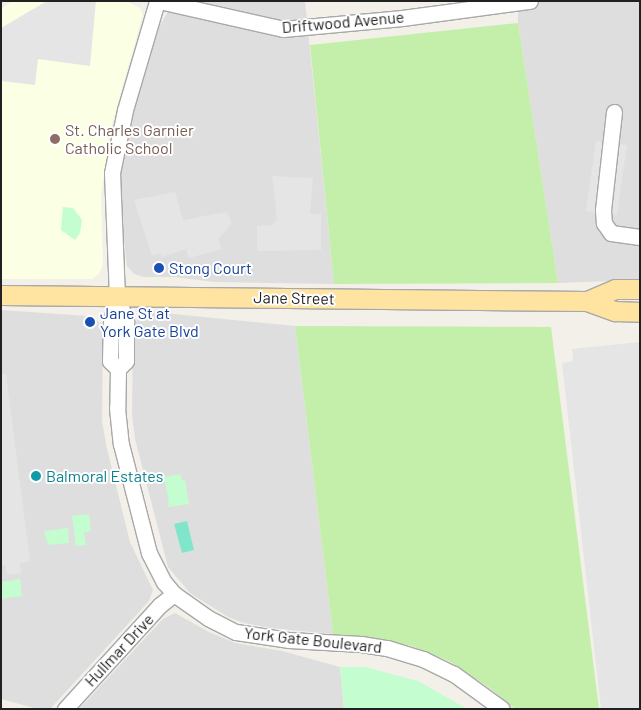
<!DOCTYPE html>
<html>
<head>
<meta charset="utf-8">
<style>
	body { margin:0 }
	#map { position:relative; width:641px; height:710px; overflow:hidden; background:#f2f0e8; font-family:Barlow,sans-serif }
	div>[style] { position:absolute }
	.residential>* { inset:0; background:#dfdede }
	.education>* { inset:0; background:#fbffe4 }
	.grass>* { inset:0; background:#c3efab }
	.park>* { inset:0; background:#c4fdd0 }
	.pitch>* { inset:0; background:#81e5cc }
	.parking>* { inset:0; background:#e5e5e5 }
	.roads { filter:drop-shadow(1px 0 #a8a8a8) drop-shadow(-1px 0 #a8a8a8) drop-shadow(0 1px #a8a8a8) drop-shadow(0 -1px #a8a8a8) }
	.minor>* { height:15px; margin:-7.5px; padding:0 7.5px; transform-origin:7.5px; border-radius:7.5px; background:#fff }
	.major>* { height:19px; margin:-9.5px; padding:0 9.5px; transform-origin:9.5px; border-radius:9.5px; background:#ffe3a0 }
	.dots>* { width:14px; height:14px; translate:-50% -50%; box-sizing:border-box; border:2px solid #fff; border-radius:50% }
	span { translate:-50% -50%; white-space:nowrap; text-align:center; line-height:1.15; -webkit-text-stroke:4px #fff; paint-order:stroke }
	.street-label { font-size:16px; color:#212121 }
	.education-label { font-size:16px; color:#785e54 }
	.left { translate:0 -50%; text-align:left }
	.transit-label { font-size:16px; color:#164399 }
	.culture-label { font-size:16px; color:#0d838f }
	.frame { position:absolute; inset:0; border:2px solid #212121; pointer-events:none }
</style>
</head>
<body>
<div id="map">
	<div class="residential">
		<i style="clip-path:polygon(174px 1px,305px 1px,334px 284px,214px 282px,174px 277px,144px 277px,134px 274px,127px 266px,119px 195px,121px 164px,128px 127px,159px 27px)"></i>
		<i style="clip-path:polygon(518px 1px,640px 1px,640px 280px,558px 283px,518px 23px)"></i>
		<i style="clip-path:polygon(1px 310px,88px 316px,97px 320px,101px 325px,103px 335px,102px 421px,107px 449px,130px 542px,153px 590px,149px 601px,50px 709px,38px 709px,1px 699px)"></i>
		<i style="clip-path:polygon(154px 312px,295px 326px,333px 634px,270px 628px,244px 623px,228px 617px,190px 593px,168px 567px,135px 439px,132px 415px,133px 327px,140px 315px)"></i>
		<i style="clip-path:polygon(175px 613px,209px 632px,235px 643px,282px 651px,340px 667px,344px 709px,79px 709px,163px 619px)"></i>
	</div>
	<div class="education">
		<i style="clip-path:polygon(12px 1px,126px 1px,140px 8px,143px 14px,110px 131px,101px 197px,103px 265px,99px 274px,92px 279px,1px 279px,1px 9px)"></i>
	</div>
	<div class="grass">
		<i style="clip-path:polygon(518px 23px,558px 283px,334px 284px,310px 45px)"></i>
		<i style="clip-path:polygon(295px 326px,551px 327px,599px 709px,515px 709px,491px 689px,449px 661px,412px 646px,369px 637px,333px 634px)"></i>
	</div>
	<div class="park">
		<i style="clip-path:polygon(63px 207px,73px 208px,82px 220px,80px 233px,75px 240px,61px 230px)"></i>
		<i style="clip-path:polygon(181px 474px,182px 480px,185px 480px,189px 504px,168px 507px,169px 501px,164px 477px)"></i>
		<i style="clip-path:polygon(89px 514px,91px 531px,84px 532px,86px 545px,76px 546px,72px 516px)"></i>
		<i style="clip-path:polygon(68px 528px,69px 543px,48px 545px,44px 531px)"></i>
		<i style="clip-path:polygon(20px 579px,22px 596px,1px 599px,1px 582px)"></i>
		<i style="clip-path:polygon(340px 667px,365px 667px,418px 681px,467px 709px,344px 709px)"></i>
	</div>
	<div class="pitch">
		<i style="clip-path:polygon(187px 521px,194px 550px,182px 553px,174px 524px)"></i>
	</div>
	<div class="parking">
		<i style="clip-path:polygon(47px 1px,96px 1px,90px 66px,38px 59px,35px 85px,1px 81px,1px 28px)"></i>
		<i style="clip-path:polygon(596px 141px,627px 145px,617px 215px,586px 211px)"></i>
		<i style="clip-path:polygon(272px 176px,313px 178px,310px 214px,321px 214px,321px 250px,257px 251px,257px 226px,272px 225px,277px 219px)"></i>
		<i style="clip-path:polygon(175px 192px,183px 220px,227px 212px,232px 223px,218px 239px,222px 249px,189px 258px,186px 249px,162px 257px,160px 253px,152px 256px,134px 200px)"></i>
		<i style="clip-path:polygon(640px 342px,640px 709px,601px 709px,562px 363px,573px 361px,572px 349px)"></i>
		<i style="clip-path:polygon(1px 374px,6px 374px,30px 561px,20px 563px,21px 573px,7px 575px,5px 565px,1px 565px)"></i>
	</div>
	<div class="roads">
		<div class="minor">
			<i style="left:159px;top:1px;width:127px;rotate:12.7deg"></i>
			<i style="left:283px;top:29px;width:120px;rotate:-5.3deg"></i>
			<i style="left:402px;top:18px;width:129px;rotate:-7.6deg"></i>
			<i style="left:614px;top:112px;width:99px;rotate:96.4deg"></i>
			<i style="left:603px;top:210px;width:13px;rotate:86deg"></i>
			<i style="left:604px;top:223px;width:12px;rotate:55deg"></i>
			<i style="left:611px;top:233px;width:29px;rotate:8deg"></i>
			<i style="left:117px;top:297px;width:26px;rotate:69deg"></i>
			<i style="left:126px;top:321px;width:40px;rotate:90deg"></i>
			<i style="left:126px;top:361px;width:11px;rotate:135deg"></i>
			<i style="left:118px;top:369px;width:39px;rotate:91deg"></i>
			<i style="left:117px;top:408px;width:36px;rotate:84deg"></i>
			<i style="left:121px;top:444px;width:113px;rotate:75.6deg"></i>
			<i style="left:149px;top:553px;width:33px;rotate:63deg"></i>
			<i style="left:164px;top:582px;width:16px;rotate:50deg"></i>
			<i style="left:174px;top:594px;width:42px;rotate:35.2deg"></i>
			<i style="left:208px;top:618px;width:31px;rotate:27deg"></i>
			<i style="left:236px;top:632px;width:54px;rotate:8.6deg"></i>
			<i style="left:289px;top:640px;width:72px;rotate:3.2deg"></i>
			<i style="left:361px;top:644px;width:26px;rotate:9deg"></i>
			<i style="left:387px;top:648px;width:38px;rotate:17deg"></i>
			<i style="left:423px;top:659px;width:34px;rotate:26deg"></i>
			<i style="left:454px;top:674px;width:59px;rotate:36.1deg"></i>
			<i style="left:118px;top:369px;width:11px;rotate:-135deg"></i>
			<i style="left:110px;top:361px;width:41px;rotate:-88.6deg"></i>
			<i style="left:111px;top:320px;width:24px;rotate:-75deg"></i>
			<i style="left:117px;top:297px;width:124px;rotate:-92.3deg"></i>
			<i style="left:112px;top:173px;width:64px;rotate:-78.3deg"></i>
			<i style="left:125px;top:110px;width:114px;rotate:-73.6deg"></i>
			<i style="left:65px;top:709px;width:141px;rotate:-47.6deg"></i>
			<i style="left:160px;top:605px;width:18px;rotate:-38deg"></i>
		</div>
		<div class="major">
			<i style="left:1px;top:295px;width:586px;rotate:0.59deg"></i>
			<i style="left:587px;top:301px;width:30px;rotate:20deg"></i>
			<i style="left:615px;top:311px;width:25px;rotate:2deg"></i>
			<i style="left:587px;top:301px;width:30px;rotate:-23deg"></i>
			<i style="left:615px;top:289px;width:25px"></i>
		</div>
	</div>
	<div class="dots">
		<i style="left:55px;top:139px;background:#8d6e63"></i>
		<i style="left:159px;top:268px;background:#1a4fb4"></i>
		<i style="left:90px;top:322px;background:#1a4fb4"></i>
		<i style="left:36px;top:476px;background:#0f9aa8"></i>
	</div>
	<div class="street-label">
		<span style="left:343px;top:22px;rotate:-5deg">Driftwood Avenue</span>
		<span style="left:294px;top:298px;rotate:1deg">Jane Street</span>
		<span style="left:313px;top:640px;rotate:6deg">York Gate Boulevard</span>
		<span style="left:119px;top:650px;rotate:-47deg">Hullmar Drive</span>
	</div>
	<div class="education-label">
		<span class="left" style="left:65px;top:139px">St. Charles Garnier<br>Catholic School</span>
	</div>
	<div class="transit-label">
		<span class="left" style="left:169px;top:268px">Stong Court</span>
		<span class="left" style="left:100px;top:322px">Jane St at<br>York Gate Blvd</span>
	</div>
	<div class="culture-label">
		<span class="left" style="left:46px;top:476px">Balmoral Estates</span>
	</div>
	<div class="frame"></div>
</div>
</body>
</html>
